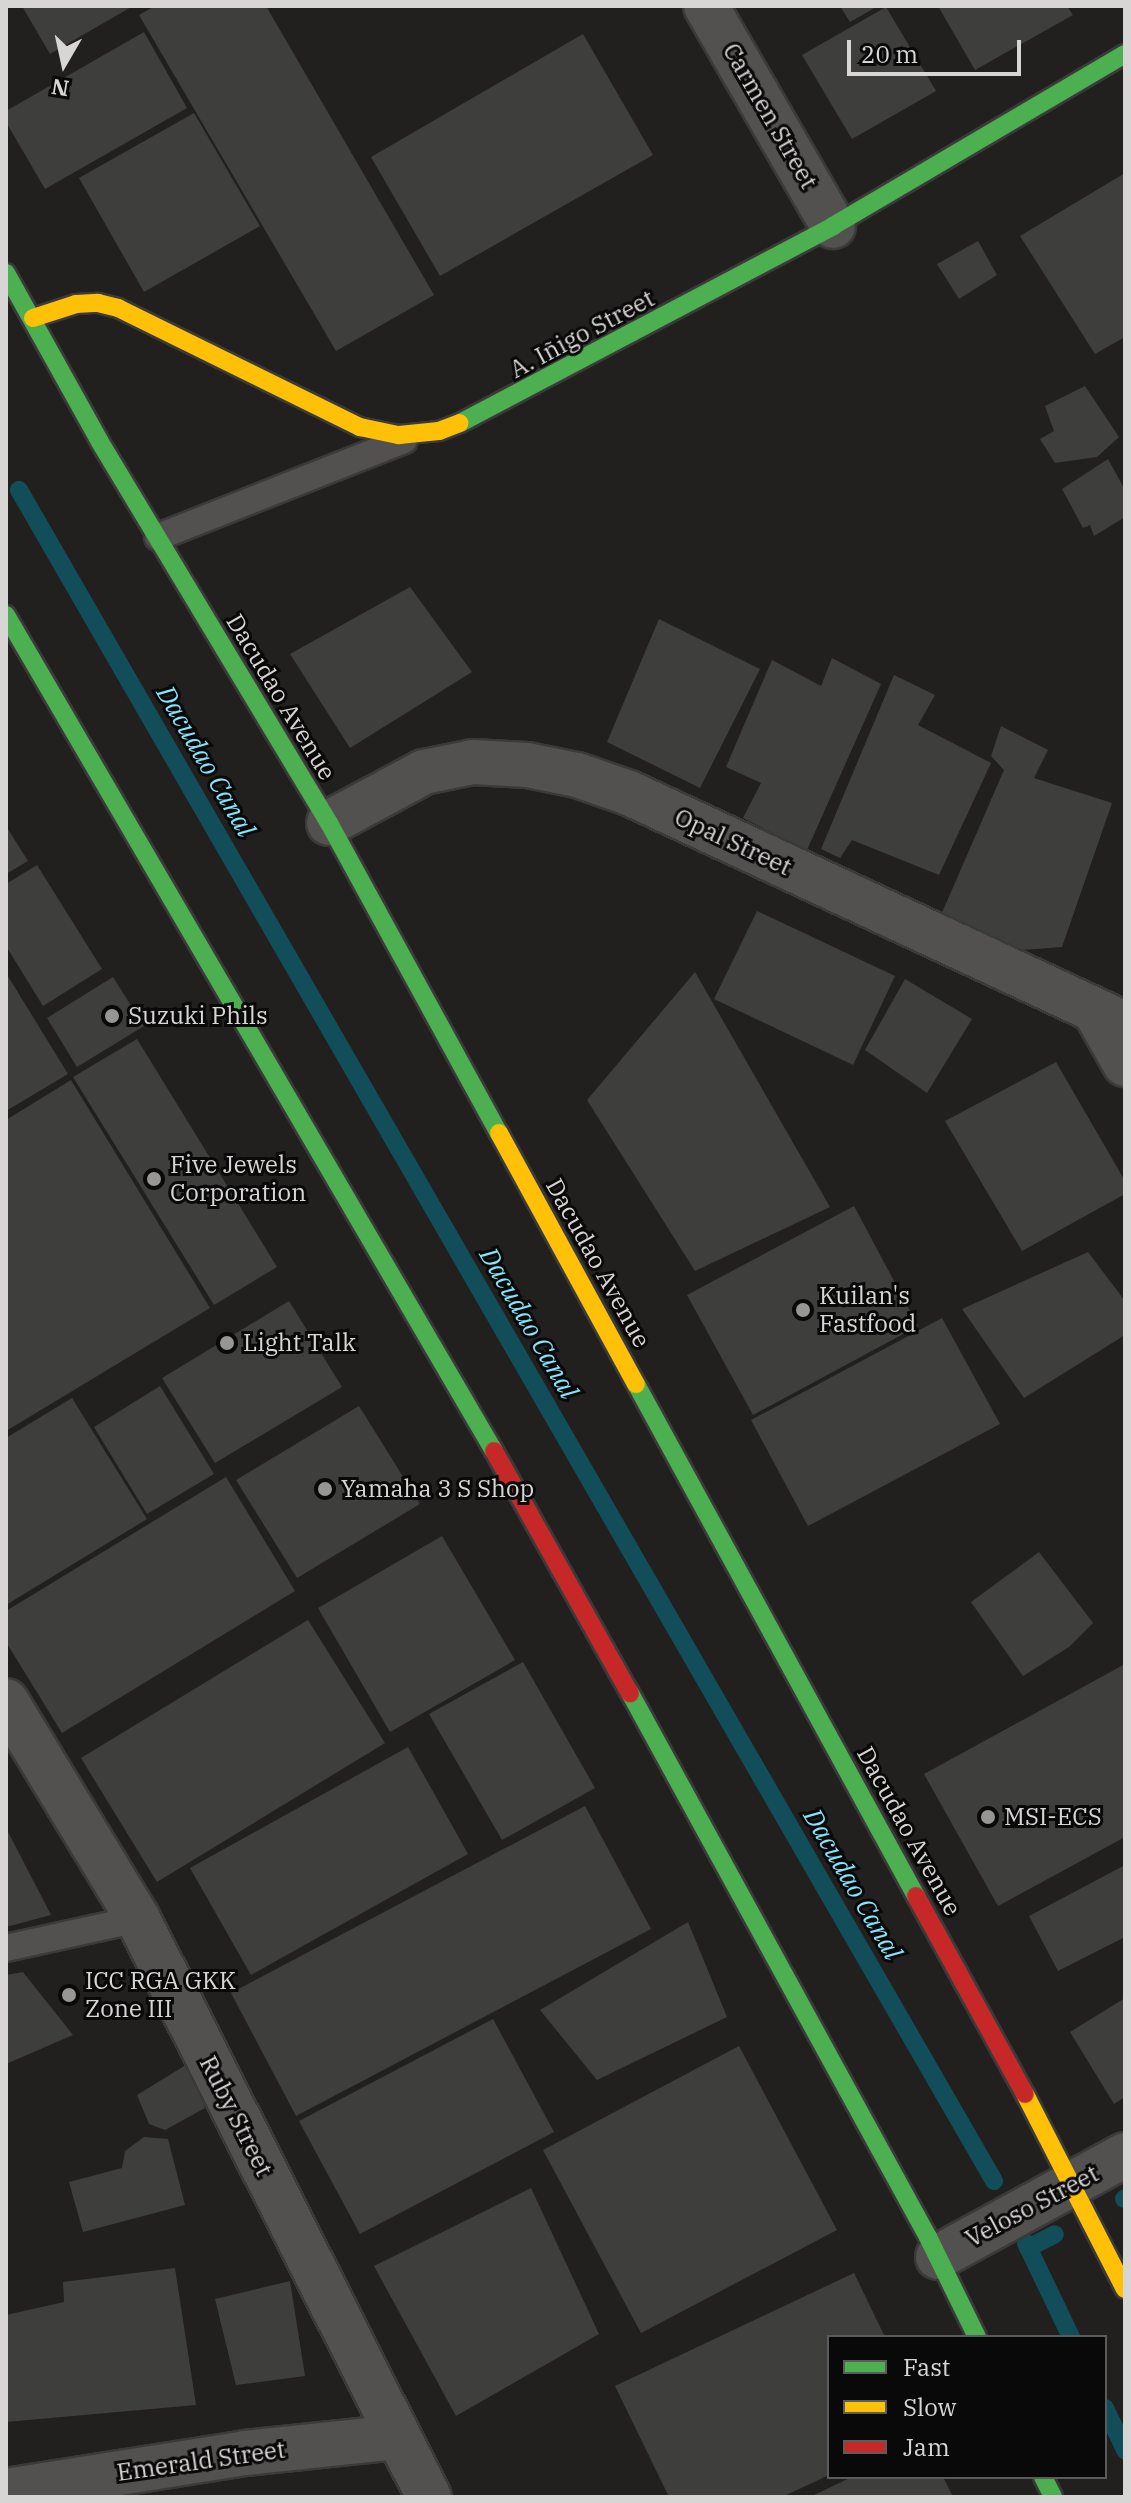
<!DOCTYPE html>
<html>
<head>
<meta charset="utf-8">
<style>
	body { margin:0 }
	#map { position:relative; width:1131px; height:2503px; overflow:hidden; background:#21201f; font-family:"IBM Plex Serif",serif }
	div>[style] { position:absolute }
	.stream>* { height:18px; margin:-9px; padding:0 9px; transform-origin:9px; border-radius:9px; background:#124e59 }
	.building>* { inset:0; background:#3e3e3d }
	.roads { filter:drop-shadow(2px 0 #3b3a3a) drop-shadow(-2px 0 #3b3a3a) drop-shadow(0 2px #3b3a3a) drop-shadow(0 -2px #3b3a3a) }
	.lane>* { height:26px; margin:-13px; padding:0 13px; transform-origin:13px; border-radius:13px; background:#525150 }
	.street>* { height:44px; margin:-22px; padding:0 22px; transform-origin:22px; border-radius:22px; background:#525150 }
	.fast>* { height:18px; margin:-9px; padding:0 9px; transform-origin:9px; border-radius:9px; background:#4caf50 }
	.slow>* { height:18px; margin:-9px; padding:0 9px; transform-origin:9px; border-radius:9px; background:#ffc107 }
	.jam>* { height:18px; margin:-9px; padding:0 9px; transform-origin:9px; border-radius:9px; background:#c62828 }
	.dots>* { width:22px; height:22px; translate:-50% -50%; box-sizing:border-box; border:4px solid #0a0909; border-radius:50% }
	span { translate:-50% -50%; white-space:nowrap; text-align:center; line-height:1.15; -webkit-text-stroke:6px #0a0909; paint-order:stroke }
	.street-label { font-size:24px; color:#d8d6d5 }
	.poi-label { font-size:24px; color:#d8d6d5 }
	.left { translate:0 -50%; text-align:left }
	.water-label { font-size:26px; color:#84e5fb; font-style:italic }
	.frame { position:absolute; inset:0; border:8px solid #d8d6d5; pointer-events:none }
	.legend { position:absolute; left:827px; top:2335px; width:280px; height:144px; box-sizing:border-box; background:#0a0909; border:2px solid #5c5b5b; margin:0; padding:10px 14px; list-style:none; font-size:24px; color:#d8d6d5 }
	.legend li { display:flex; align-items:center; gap:16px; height:40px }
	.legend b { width:40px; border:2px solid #5c5b5b }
	.north { position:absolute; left:24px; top:24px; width:80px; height:80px; -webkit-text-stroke:6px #0a0909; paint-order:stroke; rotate:189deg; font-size:22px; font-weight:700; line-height:32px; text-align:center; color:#d8d6d5 }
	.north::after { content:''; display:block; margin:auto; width:28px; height:36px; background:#d8d6d5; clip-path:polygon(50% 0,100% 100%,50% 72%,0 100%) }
	.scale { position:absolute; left:847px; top:40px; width:174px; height:36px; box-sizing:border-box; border:4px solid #d8d6d5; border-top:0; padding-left:10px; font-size:24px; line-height:28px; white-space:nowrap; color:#d8d6d5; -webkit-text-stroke:6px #0a0909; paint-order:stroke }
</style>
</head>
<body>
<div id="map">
	<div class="stream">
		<i style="left:19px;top:490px;width:1952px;rotate:60.03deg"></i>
		<i style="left:1124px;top:2199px;width:1px;rotate:-45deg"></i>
		<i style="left:1026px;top:2243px;width:104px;rotate:64.4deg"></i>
		<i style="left:1028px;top:2248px;width:30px;rotate:-27deg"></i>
		<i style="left:1105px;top:2408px;width:47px;rotate:64.5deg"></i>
	</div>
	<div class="building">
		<i style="clip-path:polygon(22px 6px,133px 6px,50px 54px)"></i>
		<i style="clip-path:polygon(155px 6px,266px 6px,434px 295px,336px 351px,139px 15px)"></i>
		<i style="clip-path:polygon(840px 6px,878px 6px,850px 22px)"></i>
		<i style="clip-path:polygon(938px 6px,1067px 6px,1073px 15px,975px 70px)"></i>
		<i style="clip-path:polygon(886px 7px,936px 91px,852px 139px,802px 55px)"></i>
		<i style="clip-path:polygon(144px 32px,187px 108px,45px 189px,6px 122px,6px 111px)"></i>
		<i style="clip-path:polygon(583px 34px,653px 155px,440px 276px,371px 157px)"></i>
		<i style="clip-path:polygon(194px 113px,260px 226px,144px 292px,79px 178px)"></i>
		<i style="clip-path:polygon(1125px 173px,1125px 337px,1095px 354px,1020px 236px)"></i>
		<i style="clip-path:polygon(978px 241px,997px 275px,959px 299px,937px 264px)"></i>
		<i style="clip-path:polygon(1085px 386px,1119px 437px,1097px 457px,1055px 463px,1040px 439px,1054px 431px,1045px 406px)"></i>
		<i style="clip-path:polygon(1108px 459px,1125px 490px,1125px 517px,1094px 536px,1090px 525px,1083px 528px,1062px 489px)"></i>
		<i style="clip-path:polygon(410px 587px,472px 672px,350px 748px,290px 654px)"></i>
		<i style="clip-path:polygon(659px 619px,760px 669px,700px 788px,607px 742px)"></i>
		<i style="clip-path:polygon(832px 658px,881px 684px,807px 850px,743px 818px,761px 783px,726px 767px,772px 660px,821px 686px)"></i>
		<i style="clip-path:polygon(894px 675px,935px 695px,918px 725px,991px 763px,939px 875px,852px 840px,840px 858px,821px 849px)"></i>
		<i style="clip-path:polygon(1001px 726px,1048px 750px,1034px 778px,1112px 803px,1062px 947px,1022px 950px,941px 915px,1004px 770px,991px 756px)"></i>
		<i style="clip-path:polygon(6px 826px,28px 861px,6px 874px)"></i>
		<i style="clip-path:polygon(37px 865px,102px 969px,43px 1006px,6px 946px,6px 884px)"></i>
		<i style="clip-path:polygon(757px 911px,895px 976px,853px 1065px,714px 999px)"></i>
		<i style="clip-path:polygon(695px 972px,830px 1207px,695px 1271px,587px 1100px)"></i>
		<i style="clip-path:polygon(6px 973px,68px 1074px,6px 1111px)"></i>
		<i style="clip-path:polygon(113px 977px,144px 1026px,77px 1067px,47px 1018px)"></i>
		<i style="clip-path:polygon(905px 979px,972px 1019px,927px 1093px,865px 1050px)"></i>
		<i style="clip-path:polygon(137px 1039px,277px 1267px,214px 1305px,73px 1077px)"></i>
		<i style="clip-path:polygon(1056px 1062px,1125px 1181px,1125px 1194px,1022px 1251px,945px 1121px)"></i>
		<i style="clip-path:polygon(71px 1080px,210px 1308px,6px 1431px,6px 1120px)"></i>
		<i style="clip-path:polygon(854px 1206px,918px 1326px,753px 1415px,687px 1295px)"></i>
		<i style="clip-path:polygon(1088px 1252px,1125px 1301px,1125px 1335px,1024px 1398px,962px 1309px)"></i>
		<i style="clip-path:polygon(289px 1301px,342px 1387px,215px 1463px,162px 1378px)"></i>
		<i style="clip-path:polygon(942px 1318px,1000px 1424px,808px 1526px,751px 1420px)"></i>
		<i style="clip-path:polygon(160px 1386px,214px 1474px,147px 1514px,94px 1427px)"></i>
		<i style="clip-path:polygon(72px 1398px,147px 1519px,6px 1605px,6px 1438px)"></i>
		<i style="clip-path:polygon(359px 1406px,420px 1504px,297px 1578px,236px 1480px)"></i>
		<i style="clip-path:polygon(226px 1477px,295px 1591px,62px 1733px,6px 1642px,6px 1611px)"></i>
		<i style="clip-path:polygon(442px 1536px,515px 1660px,390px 1732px,318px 1608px)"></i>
		<i style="clip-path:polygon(1039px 1552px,1093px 1623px,1069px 1647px,1023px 1676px,971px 1602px)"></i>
		<i style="clip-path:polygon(308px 1620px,385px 1743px,157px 1882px,81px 1758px)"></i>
		<i style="clip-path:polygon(523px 1662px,595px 1788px,502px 1840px,429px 1714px)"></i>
		<i style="clip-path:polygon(1125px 1664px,1125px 1837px,998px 1906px,924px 1774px)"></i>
		<i style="clip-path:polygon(408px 1747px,468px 1854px,251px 1975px,190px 1868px)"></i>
		<i style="clip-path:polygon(585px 1806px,651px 1929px,296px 2116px,231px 1993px)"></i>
		<i style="clip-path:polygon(6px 1828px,51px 1915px,6px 1927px)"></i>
		<i style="clip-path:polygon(1125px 1865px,1125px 1937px,1058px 1971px,1029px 1916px)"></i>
		<i style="clip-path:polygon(688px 1922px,727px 2017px,597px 2080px,540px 2010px)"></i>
		<i style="clip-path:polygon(23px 1972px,73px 2035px,6px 2064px,6px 1975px)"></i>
		<i style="clip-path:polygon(1125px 1998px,1125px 2097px,1114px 2104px,1070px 2032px)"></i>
		<i style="clip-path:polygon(493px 2019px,554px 2132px,360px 2234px,299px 2121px)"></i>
		<i style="clip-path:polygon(739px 2046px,837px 2230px,641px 2333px,543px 2150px)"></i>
		<i style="clip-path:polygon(189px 2063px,205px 2108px,165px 2130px,149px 2124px,137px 2095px)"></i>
		<i style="clip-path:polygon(144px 2137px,168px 2139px,185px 2205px,83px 2232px,69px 2182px,122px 2168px,125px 2151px)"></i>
		<i style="clip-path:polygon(531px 2188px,599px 2334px,456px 2416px,374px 2266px)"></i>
		<i style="clip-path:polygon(175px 2268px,196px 2405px,6px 2422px,6px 2315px,64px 2302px,63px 2282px)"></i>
		<i style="clip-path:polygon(854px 2273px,885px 2337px,829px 2337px,829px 2475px,782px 2497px,669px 2497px,615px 2386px)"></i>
		<i style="clip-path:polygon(290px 2281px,305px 2376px,236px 2385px,215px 2299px)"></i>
		<i style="clip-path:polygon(852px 2477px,943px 2477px,953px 2497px,810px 2497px)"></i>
	</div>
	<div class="roads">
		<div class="lane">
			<i style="left:158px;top:537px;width:264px;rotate:-21.5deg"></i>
			<i style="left:6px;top:1948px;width:135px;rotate:-12.4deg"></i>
		</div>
		<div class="street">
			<i style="left:706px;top:6px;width:254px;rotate:60deg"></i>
			<i style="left:329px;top:823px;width:108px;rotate:-28.2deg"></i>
			<i style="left:424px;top:772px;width:50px;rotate:-11.5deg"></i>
			<i style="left:473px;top:762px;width:54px;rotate:3.2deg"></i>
			<i style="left:527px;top:765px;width:51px;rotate:11.3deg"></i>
			<i style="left:577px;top:775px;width:55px;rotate:19.1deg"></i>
			<i style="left:629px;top:793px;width:547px;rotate:24.97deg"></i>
			<i style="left:1095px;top:1011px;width:61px;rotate:60.5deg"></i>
			<i style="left:6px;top:1701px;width:255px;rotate:58.8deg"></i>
			<i style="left:138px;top:1919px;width:647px;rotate:63.28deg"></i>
			<i style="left:938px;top:2257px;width:213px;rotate:-28.6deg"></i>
			<i style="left:6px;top:2491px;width:242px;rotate:-9deg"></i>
			<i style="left:245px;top:2453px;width:152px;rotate:-6deg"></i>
		</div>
		<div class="fast">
			<i style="left:6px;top:273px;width:193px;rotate:60.9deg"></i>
			<i style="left:100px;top:442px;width:445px;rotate:59deg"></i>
			<i style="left:329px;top:823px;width:354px;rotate:61.3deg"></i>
			<i style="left:460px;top:423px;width:422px;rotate:-27.8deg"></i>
			<i style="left:833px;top:226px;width:339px;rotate:-30.5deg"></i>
			<i style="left:6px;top:615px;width:968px;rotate:59.73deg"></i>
			<i style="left:636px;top:1384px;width:584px;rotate:61.33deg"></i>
			<i style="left:630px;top:1693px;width:620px;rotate:61.29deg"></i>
			<i style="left:928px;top:2237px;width:111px;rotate:63.9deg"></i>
			<i style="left:1043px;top:2477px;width:22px;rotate:63deg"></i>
		</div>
		<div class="slow">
			<i style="left:33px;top:318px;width:45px;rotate:-18deg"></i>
			<i style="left:76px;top:304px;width:22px;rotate:-3deg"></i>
			<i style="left:98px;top:303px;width:21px;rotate:14deg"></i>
			<i style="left:118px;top:308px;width:270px;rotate:26.2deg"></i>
			<i style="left:360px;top:427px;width:40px;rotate:12deg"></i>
			<i style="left:399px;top:435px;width:40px;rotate:-5.7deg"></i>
			<i style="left:439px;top:431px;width:22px;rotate:-21deg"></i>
			<i style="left:499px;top:1133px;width:286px;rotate:61.4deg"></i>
			<i style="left:1025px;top:2094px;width:219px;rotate:62.9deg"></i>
		</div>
		<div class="jam">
			<i style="left:494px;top:1451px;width:278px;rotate:60.7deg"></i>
			<i style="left:916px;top:1896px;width:226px;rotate:61.2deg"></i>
		</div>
	</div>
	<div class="dots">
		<i style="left:112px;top:1016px;background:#989695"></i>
		<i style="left:154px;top:1179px;background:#989695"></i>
		<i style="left:803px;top:1310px;background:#989695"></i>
		<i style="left:227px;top:1343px;background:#989695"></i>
		<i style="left:325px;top:1489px;background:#989695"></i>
		<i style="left:988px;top:1817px;background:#989695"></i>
		<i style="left:69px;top:1995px;background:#989695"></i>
	</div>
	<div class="street-label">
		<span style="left:770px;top:116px;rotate:60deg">Carmen Street</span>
		<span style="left:582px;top:334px;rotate:-28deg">A. Iñigo Street</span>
		<span style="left:281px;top:697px;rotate:59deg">Dacudao Avenue</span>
		<span style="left:733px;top:842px;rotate:25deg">Opal Street</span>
		<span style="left:598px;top:1263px;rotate:61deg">Dacudao Avenue</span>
		<span style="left:909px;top:1831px;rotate:61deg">Dacudao Avenue</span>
		<span style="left:236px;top:2116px;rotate:63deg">Ruby Street</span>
		<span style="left:1032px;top:2206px;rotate:-28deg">Veloso Street</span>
		<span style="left:201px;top:2461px;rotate:-8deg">Emerald Street</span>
	</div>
	<div class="poi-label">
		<span class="left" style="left:128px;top:1016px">Suzuki Phils</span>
		<span class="left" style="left:170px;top:1179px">Five Jewels<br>Corporation</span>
		<span class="left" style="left:819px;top:1310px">Kuilan's<br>Fastfood</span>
		<span class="left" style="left:243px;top:1343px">Light Talk</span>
		<span class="left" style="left:341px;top:1489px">Yamaha 3 S Shop</span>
		<span class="left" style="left:1004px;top:1817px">MSI-ECS</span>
		<span class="left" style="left:85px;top:1995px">ICC RGA GKK<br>Zone III</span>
	</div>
	<div class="water-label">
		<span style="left:206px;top:761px;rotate:60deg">Dacudao Canal</span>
		<span style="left:529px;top:1323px;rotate:60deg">Dacudao Canal</span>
		<span style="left:853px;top:1884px;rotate:60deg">Dacudao Canal</span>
	</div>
	<div class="frame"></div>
	<ul class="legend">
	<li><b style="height:10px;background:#4caf50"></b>Fast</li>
	<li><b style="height:10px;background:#ffc107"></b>Slow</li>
	<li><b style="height:10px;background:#c62828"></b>Jam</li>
	</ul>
	<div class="north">N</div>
	<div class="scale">20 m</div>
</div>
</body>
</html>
